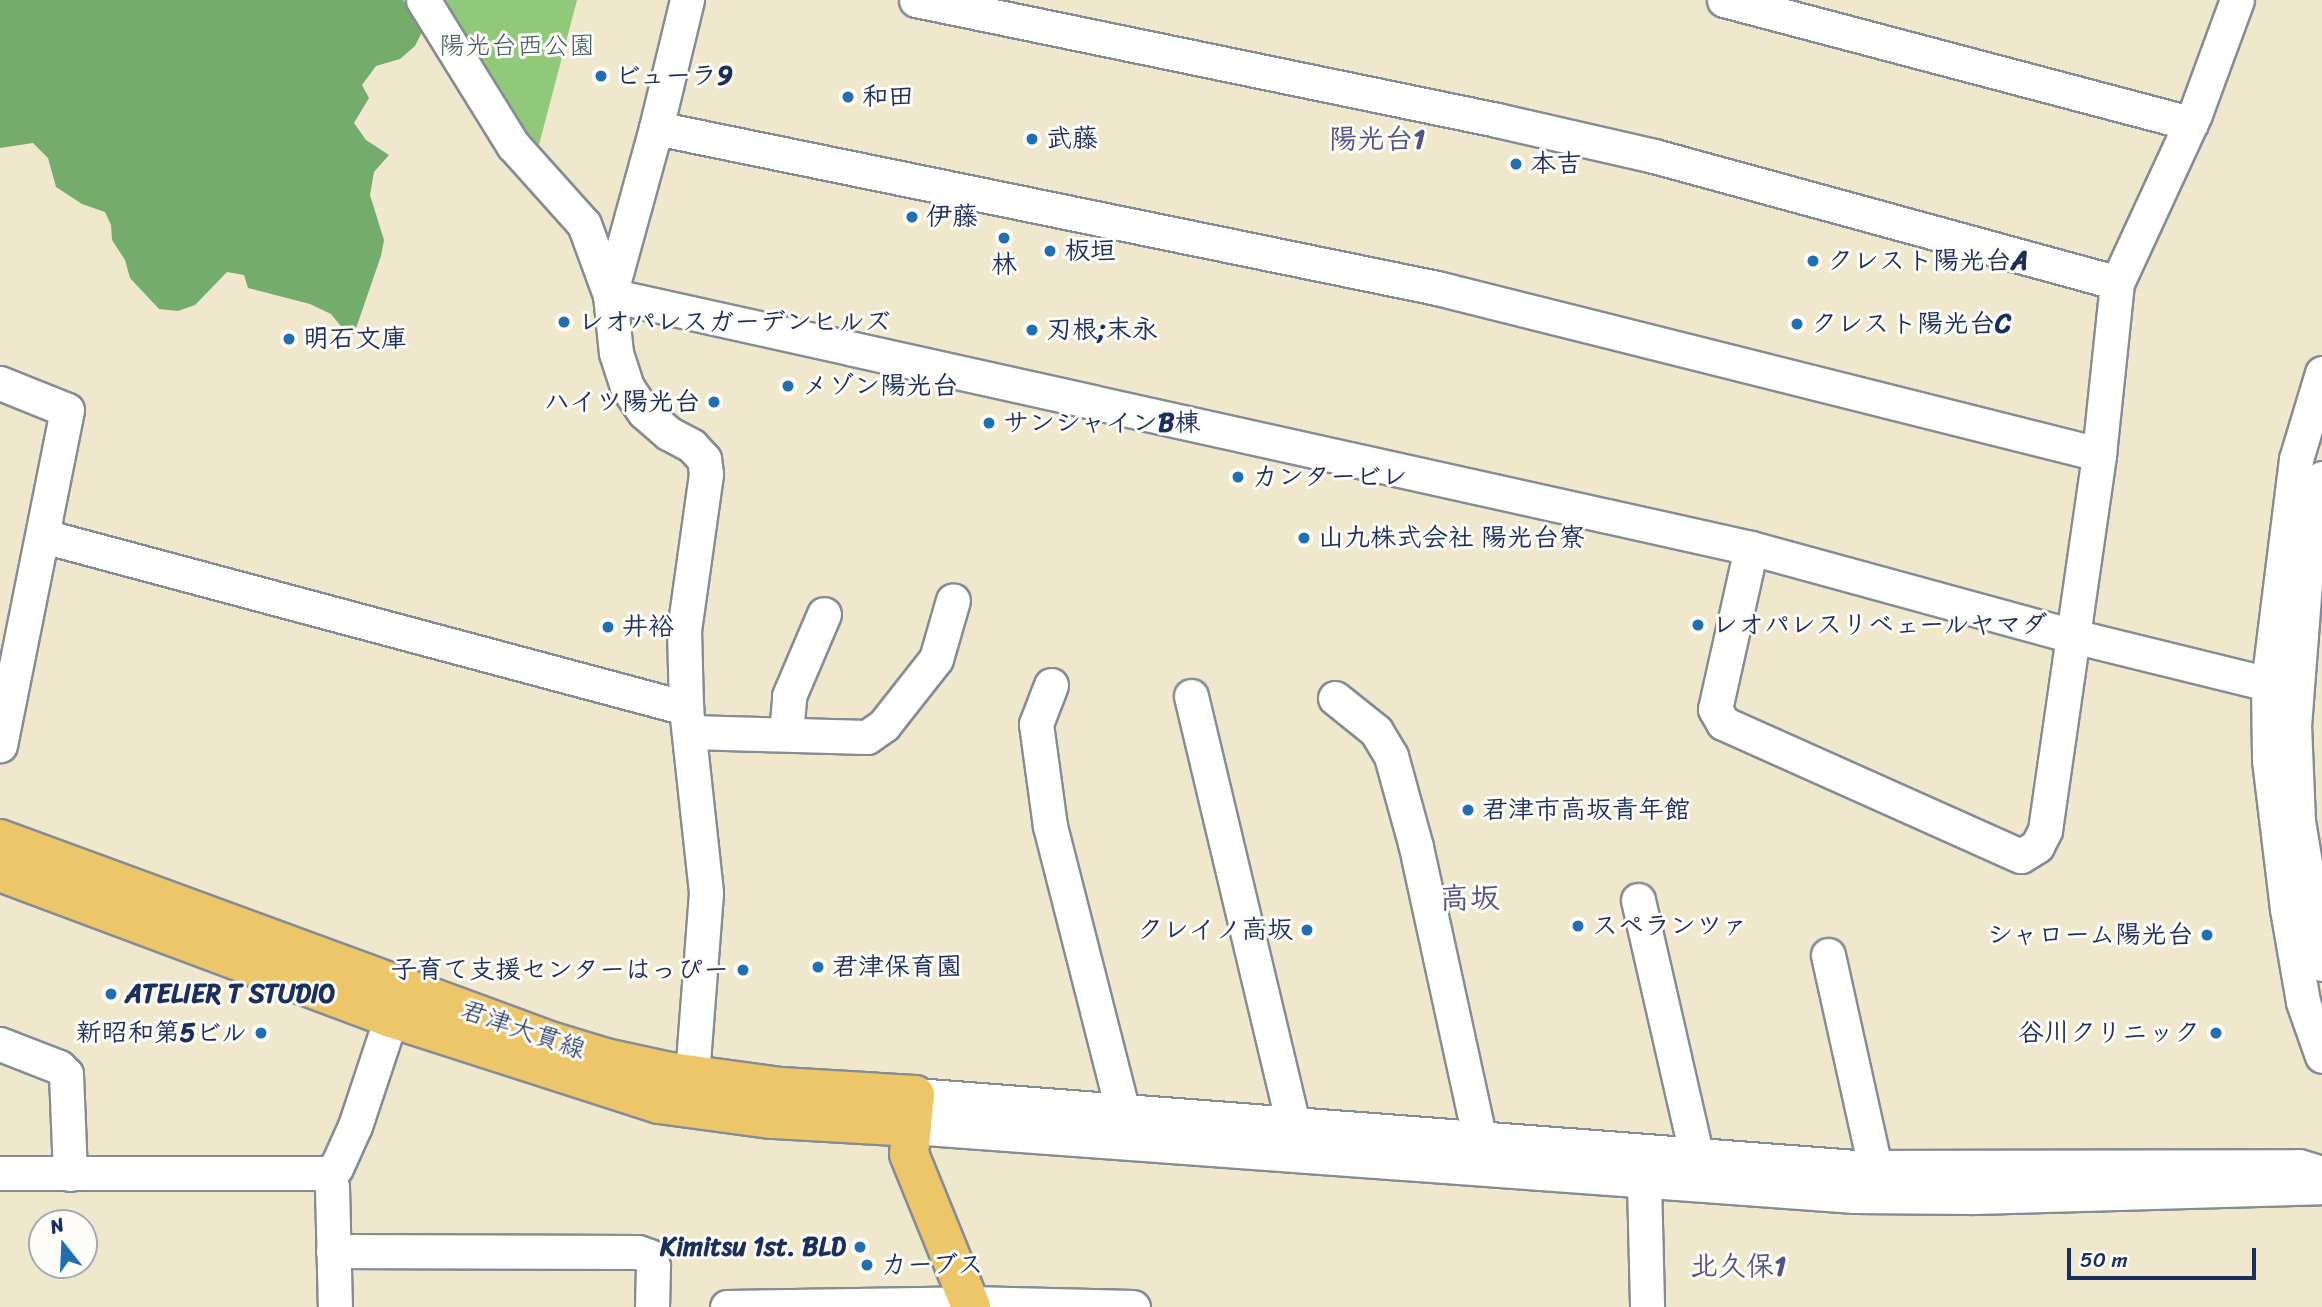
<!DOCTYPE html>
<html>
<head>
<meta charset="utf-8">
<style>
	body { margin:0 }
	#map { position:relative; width:2322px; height:1307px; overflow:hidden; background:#efe8cd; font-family:Sriracha,"Klee One",sans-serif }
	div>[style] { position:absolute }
	.green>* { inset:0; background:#91c97b }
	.forest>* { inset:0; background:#74ad6b }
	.roads { filter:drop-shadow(2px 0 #858c96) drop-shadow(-2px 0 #858c96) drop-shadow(0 2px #858c96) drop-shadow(0 -2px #858c96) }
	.minor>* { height:33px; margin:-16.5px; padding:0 16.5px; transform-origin:16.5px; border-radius:16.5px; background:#fff }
	.major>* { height:38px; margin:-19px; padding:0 19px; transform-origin:19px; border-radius:19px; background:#ecc669 }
	.dots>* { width:19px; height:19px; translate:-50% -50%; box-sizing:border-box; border:4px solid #fdfcf7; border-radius:50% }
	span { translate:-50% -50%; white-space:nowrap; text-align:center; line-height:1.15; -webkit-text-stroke:6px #fdfcf7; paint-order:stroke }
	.park-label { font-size:26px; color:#3e5d67 }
	.poi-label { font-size:26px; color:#1b2f5e; font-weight:700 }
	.left { translate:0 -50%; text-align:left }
	.right { translate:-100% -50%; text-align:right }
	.street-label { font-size:26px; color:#1b2f5e }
	.neighbourhood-label { font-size:28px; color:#525487; font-weight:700 }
	.quarter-label { font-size:30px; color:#525487; font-weight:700 }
	.north { position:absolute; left:28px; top:1209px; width:70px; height:70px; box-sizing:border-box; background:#fdfcf7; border:2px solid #a3aaba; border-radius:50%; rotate:342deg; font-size:19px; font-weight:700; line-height:28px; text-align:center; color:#1b2f5e }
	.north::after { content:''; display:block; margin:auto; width:24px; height:32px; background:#1f6fb2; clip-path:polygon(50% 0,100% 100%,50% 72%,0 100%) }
	.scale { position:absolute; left:2067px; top:1248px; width:189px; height:32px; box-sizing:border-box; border:4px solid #1b2f5e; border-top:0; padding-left:9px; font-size:21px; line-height:24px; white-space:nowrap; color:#1b2f5e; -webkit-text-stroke:5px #fdfcf7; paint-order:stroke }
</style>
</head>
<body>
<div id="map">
	<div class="green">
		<i style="clip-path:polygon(436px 0,577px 0,539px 145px,528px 150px)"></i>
	</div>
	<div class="forest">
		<i style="clip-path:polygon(0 0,403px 0,416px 14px,422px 32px,415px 46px,400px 59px,376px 66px,362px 85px,369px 98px,354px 123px,366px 140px,389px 155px,374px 172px,370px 195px,384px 240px,381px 256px,354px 334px,344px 330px,331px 314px,310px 304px,248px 288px,244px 275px,227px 272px,195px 305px,178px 311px,159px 309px,130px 278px,125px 260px,112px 240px,111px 225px,105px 212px,82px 204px,56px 187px,48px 158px,33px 143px,0 148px)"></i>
	</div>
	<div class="roads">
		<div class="minor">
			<i style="left:423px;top:0;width:171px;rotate:58.2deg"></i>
			<i style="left:513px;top:145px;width:106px;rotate:48.1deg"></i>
			<i style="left:584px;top:224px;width:76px;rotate:69.9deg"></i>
			<i style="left:610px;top:295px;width:58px;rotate:84.1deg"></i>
			<i style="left:616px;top:353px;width:36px;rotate:72deg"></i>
			<i style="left:627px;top:387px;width:30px;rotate:56deg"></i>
			<i style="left:644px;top:412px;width:32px;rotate:41deg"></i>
			<i style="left:668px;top:433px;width:27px;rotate:28deg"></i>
			<i style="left:692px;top:446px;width:18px;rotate:47deg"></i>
			<i style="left:704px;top:459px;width:15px;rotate:82deg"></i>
			<i style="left:706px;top:474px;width:158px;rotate:98deg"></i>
			<i style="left:684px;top:630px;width:78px;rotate:88.5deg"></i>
			<i style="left:686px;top:708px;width:186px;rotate:83.8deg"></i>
			<i style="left:706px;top:893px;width:183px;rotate:94.4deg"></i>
			<i style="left:692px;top:1075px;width:25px;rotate:101deg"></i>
			<i style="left:916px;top:0;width:593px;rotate:11.67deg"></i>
			<i style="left:1497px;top:120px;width:161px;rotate:12.9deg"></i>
			<i style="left:1654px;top:156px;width:480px;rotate:15.3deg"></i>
			<i style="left:1724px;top:0;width:483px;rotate:14.8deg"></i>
			<i style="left:656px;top:128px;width:797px;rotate:11.58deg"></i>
			<i style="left:1437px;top:288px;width:682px;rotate:14.08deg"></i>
			<i style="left:610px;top:295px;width:1169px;rotate:12.5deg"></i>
			<i style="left:1751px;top:548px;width:334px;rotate:15.3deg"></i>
			<i style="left:2073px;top:636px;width:201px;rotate:13.8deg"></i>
			<i style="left:610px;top:295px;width:173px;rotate:-74.6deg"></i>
			<i style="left:656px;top:128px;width:132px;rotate:-76.4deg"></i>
			<i style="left:2322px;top:373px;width:90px;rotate:106.8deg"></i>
			<i style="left:2296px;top:459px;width:227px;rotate:97.1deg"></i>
			<i style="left:2268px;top:684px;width:76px;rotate:89.2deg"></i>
			<i style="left:2269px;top:760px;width:150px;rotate:83.1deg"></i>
			<i style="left:2287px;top:909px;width:94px;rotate:80.2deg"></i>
			<i style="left:2303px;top:1002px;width:57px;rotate:70.6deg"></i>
			<i style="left:0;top:383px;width:72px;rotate:21.9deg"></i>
			<i style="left:67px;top:410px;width:342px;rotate:101.3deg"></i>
			<i style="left:2322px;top:478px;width:67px;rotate:102deg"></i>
			<i style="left:2308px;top:544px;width:182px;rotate:94.4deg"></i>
			<i style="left:2294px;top:725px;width:96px;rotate:87.6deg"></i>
			<i style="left:2298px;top:821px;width:145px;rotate:80.5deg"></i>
			<i style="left:43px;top:536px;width:666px;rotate:14.98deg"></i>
			<i style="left:1751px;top:548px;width:165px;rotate:102.6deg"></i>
			<i style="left:1715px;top:709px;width:16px;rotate:60deg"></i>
			<i style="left:1723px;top:723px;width:326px;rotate:24.1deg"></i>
			<i style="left:2021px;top:856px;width:19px;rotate:-32deg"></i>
			<i style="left:2037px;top:846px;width:18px;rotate:-63deg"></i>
			<i style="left:2045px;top:830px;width:380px;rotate:-81.8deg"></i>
			<i style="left:2099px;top:454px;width:172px;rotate:-84deg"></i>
			<i style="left:2117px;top:283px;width:186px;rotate:-65.2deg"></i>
			<i style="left:2195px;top:114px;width:121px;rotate:-69.8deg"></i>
			<i style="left:1051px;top:685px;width:42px;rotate:111deg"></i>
			<i style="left:1036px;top:724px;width:103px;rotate:82.2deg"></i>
			<i style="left:1050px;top:826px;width:295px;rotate:75.7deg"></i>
			<i style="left:1191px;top:696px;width:441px;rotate:76.6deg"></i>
			<i style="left:1335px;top:698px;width:53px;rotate:38.8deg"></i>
			<i style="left:1376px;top:731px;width:29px;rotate:59deg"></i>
			<i style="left:1391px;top:756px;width:94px;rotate:74.6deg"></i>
			<i style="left:1416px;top:847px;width:300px;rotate:77.7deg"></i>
			<i style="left:689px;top:732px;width:178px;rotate:1.6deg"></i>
			<i style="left:867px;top:737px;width:21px;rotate:-35deg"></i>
			<i style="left:884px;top:725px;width:84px;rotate:-51.8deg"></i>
			<i style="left:936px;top:659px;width:61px;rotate:-73.9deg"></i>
			<i style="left:786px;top:734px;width:38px;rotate:-85deg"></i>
			<i style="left:789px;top:696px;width:89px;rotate:-66.9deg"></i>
			<i style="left:1638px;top:900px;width:264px;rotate:77.1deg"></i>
			<i style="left:1828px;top:955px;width:217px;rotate:77.5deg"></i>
			<i style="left:0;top:1044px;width:63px;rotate:21.3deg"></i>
			<i style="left:59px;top:1067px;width:10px;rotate:45deg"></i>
			<i style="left:66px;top:1074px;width:100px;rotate:87.7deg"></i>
			<i style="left:915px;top:1095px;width:943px;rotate:4.38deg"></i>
			<i style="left:1855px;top:1167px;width:444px;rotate:-0.1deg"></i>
			<i style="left:2299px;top:1166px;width:24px;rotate:17deg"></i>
			<i style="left:912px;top:1127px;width:945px;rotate:4.19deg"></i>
			<i style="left:1854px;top:1196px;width:120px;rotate:0.5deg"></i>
			<i style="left:1974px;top:1197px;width:348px;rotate:-1.6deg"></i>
			<i style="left:0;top:1173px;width:326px"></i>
			<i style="left:326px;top:1173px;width:11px;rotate:-27deg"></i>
			<i style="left:336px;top:1168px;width:46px;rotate:-65.7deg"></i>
			<i style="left:355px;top:1126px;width:114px;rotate:-71.6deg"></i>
			<i style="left:326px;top:1173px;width:15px;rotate:67deg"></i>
			<i style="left:332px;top:1187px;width:120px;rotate:88.6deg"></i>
			<i style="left:1644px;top:1182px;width:125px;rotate:88.6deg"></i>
			<i style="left:333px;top:1251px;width:305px;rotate:0.2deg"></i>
			<i style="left:638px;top:1252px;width:12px;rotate:20deg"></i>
			<i style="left:649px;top:1256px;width:11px;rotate:68deg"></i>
			<i style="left:653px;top:1266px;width:41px;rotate:91.4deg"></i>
			<i style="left:727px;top:1307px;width:242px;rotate:-0.9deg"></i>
			<i style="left:969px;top:1303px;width:164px;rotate:1.4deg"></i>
		</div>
		<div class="major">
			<i style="left:0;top:839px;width:589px;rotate:20.16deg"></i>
			<i style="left:553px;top:1042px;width:55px;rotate:16.8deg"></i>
			<i style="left:606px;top:1058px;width:66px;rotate:12.2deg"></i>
			<i style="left:671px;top:1072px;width:111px;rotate:7.8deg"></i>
			<i style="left:781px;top:1087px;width:134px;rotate:3.4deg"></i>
			<i style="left:915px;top:1095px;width:59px;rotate:95.8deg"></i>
			<i style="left:909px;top:1154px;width:165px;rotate:67.9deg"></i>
			<i style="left:0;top:872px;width:417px;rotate:20.5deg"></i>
			<i style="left:391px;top:1018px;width:281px;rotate:17.8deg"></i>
			<i style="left:659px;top:1104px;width:114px;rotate:7.6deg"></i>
			<i style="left:772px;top:1119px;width:140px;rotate:3.3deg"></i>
		</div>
	</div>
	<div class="dots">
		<i style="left:601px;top:76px;background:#1f6fb2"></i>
		<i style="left:848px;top:97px;background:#1f6fb2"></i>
		<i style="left:1032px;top:139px;background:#1f6fb2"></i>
		<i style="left:1516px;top:164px;background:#1f6fb2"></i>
		<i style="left:912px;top:217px;background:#1f6fb2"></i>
		<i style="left:1004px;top:238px;background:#1f6fb2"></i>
		<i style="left:1050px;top:251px;background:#1f6fb2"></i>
		<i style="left:1813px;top:261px;background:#1f6fb2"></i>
		<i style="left:564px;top:322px;background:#1f6fb2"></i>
		<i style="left:1797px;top:324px;background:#1f6fb2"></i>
		<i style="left:1032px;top:330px;background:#1f6fb2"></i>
		<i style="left:289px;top:339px;background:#1f6fb2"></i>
		<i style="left:788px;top:386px;background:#1f6fb2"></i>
		<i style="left:714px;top:402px;background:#1f6fb2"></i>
		<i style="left:989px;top:423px;background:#1f6fb2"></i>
		<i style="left:1238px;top:477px;background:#1f6fb2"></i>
		<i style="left:1304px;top:538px;background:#1f6fb2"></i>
		<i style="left:1698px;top:625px;background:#1f6fb2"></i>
		<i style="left:608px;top:627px;background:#1f6fb2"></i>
		<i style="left:1468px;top:810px;background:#1f6fb2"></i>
		<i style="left:1578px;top:926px;background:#1f6fb2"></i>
		<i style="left:1307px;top:930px;background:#1f6fb2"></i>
		<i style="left:2207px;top:935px;background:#1f6fb2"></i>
		<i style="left:818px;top:967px;background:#1f6fb2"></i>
		<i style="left:743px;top:970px;background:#1f6fb2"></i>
		<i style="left:111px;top:994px;background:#1f6fb2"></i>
		<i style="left:261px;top:1033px;background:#1f6fb2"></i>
		<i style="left:2216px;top:1033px;background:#1f6fb2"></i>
		<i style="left:860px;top:1247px;background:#1f6fb2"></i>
		<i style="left:867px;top:1265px;background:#1f6fb2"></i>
	</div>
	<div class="park-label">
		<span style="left:517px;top:46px">陽光台西公園</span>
	</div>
	<div class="poi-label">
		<span class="left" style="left:615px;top:76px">ビューラ9</span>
		<span class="left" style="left:862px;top:97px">和田</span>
		<span class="left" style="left:1046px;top:139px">武藤</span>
		<span class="left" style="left:1530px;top:164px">本吉</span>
		<span class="left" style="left:926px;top:217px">伊藤</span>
		<span class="left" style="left:1064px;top:251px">板垣</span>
		<span class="left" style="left:1827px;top:261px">クレスト陽光台A</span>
		<span style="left:1004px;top:265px">林</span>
		<span class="left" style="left:578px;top:322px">レオパレスガーデンヒルズ</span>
		<span class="left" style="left:1811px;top:324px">クレスト陽光台C</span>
		<span class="left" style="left:1046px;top:330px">刃根;末永</span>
		<span class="left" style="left:303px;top:339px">明石文庫</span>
		<span class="left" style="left:802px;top:386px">メゾン陽光台</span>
		<span class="right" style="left:700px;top:402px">ハイツ陽光台</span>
		<span class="left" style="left:1003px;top:423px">サンシャインB棟</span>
		<span class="left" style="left:1252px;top:477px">カンタービレ</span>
		<span class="left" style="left:1318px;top:538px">山九株式会社 陽光台寮</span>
		<span class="left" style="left:1712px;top:625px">レオパレスリベェールヤマダ</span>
		<span class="left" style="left:622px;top:627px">井裕</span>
		<span class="left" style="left:1482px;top:810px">君津市高坂青年館</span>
		<span class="left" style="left:1592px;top:926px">スペランツァ</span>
		<span class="right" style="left:1293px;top:930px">クレイノ高坂</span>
		<span class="right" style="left:2193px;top:935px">シャローム陽光台</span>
		<span class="left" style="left:832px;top:967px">君津保育園</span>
		<span class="right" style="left:729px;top:970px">子育て支援センターはっぴー</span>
		<span class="left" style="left:125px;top:994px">ATELIER T STUDIO</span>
		<span class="right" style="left:247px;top:1033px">新昭和第5ビル</span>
		<span class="right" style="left:2200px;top:1033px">谷川クリニック</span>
		<span class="right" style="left:846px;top:1247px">Kimitsu 1st. BLD</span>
		<span class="left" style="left:881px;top:1265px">カーブス</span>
	</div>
	<div class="street-label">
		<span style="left:523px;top:1030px;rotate:19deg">君津大貫線</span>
	</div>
	<div class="neighbourhood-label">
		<span style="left:1377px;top:139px">陽光台1</span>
		<span style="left:1738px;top:1266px">北久保1</span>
	</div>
	<div class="quarter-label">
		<span style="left:1470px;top:898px">高坂</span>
	</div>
	<div class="north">N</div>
	<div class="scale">50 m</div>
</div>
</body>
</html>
